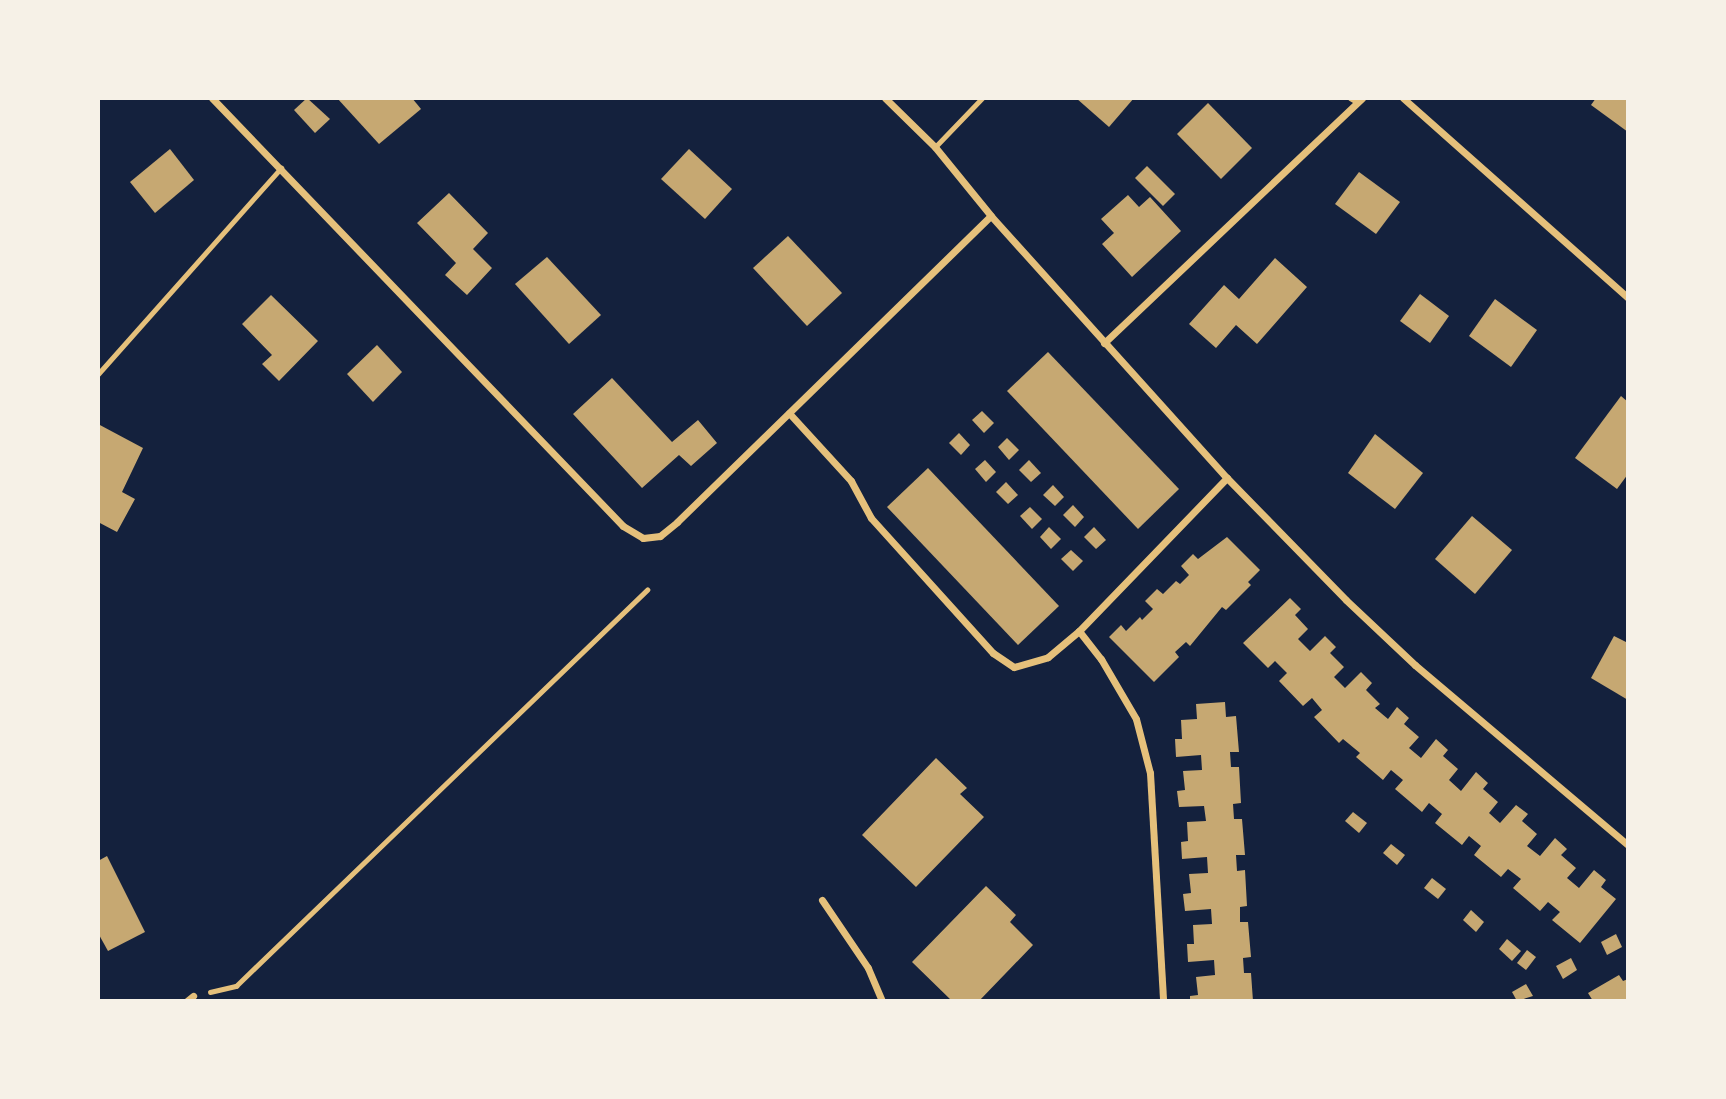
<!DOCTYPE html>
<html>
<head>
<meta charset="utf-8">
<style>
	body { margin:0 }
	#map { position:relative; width:1726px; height:1099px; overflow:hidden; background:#14213d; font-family:"Fira Sans Condensed",sans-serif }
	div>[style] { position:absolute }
	.building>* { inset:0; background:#c6a872 }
	.path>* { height:4.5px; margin:-2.25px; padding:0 2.25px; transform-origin:2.25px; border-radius:2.25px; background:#e5c07b }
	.service>* { height:5px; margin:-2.5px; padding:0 2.5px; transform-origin:2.5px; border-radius:2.5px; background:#e5c07b }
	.minor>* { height:7px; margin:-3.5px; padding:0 3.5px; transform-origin:3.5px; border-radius:3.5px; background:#e5c07b }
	span { translate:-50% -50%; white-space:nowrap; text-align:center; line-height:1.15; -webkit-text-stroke:5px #f6f1e7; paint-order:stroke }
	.frame { position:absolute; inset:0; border:100px solid #f6f1e7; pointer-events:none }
</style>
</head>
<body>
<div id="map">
	<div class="building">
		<i style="clip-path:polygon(307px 98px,330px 119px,315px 133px,294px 110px)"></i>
		<i style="clip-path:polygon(337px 98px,412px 98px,421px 109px,379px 144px)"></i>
		<i style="clip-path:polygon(1076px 98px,1134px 98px,1109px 127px)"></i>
		<i style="clip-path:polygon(1596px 98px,1628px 98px,1628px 132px,1591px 105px)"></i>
		<i style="clip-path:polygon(1208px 103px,1252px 148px,1221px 179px,1177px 134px)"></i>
		<i style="clip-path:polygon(170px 149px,194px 180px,155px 213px,130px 182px)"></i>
		<i style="clip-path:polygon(689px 149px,732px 189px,705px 219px,661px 179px)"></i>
		<i style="clip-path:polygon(1147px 166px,1175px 194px,1163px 206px,1135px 178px)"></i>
		<i style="clip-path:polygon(1359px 172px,1400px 202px,1376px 234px,1335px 204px)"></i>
		<i style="clip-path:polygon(449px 193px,488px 233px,473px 249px,492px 268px,467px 295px,445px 275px,456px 263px,417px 223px)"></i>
		<i style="clip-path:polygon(1128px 195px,1139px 207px,1150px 197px,1181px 231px,1132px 277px,1102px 244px,1114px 233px,1101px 219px)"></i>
		<i style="clip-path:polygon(788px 236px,842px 293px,807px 326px,753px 268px)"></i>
		<i style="clip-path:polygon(547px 257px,601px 315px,569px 344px,515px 284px)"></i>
		<i style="clip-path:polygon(1275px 258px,1307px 287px,1257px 344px,1236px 325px,1216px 348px,1189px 324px,1224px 285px,1239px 299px)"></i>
		<i style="clip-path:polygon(1420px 294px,1449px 316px,1430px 343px,1400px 321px)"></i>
		<i style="clip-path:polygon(271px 295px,318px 341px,279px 381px,262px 364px,272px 355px,242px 324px)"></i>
		<i style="clip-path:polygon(1495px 299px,1537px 330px,1511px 367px,1469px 336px)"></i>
		<i style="clip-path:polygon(377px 345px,402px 372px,373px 402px,347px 374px)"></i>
		<i style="clip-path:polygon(1048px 352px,1179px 489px,1138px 529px,1007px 391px)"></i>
		<i style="clip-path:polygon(612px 378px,672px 442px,698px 420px,717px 443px,691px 466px,679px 455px,642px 488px,573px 414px)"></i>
		<i style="clip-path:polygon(1621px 396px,1628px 402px,1628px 474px,1617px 489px,1575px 458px)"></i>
		<i style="clip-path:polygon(982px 411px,994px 423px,984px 433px,972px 420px)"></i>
		<i style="clip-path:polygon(98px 424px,143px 448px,122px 492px,135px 499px,117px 532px,98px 522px)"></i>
		<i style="clip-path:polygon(959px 433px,970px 445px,961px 455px,949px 443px)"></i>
		<i style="clip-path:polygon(1375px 434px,1423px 473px,1395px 509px,1348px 473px)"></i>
		<i style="clip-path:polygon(1007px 438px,1019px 450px,1009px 460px,998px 447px)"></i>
		<i style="clip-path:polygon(985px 460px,996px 472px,986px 482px,975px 469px)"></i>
		<i style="clip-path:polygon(1029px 460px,1041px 473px,1031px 482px,1019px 470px)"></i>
		<i style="clip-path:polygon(928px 468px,1059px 606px,1018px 645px,887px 507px)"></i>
		<i style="clip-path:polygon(1006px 482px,1018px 495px,1008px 504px,996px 492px)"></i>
		<i style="clip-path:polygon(1053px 485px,1064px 497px,1055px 506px,1043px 495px)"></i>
		<i style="clip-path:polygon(1073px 505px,1084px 517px,1075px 527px,1063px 515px)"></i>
		<i style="clip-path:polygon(1030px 507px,1042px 519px,1032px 529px,1020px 516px)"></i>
		<i style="clip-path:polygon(1472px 516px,1512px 550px,1475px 594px,1435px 559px)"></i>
		<i style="clip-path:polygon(1049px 527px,1061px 539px,1051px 549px,1040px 537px)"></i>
		<i style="clip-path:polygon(1094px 527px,1106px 540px,1096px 549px,1084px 537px)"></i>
		<i style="clip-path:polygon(1227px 537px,1260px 570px,1248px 582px,1251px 585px,1226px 610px,1222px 607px,1190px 646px,1186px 642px,1175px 652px,1179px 657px,1154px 682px,1109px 637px,1121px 625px,1126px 631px,1140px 617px,1142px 620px,1153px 609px,1145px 601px,1157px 589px,1163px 594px,1176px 581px,1180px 584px,1189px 575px,1181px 566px,1193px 554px,1198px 559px)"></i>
		<i style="clip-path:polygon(1071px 550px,1083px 561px,1073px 571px,1061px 559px)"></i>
		<i style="clip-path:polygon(1290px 598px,1301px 609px,1295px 615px,1308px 629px,1298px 639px,1310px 651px,1325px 636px,1336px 647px,1330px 653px,1344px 667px,1334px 677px,1345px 688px,1361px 672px,1372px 683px,1366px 690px,1380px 704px,1375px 708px,1388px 719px,1397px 707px,1409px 718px,1404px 724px,1419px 737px,1409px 748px,1421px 758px,1436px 739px,1448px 750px,1443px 756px,1458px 769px,1449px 780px,1461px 791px,1476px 772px,1488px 783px,1483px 789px,1498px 802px,1489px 813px,1500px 823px,1516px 805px,1528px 814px,1522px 821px,1537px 834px,1527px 846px,1540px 856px,1555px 838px,1567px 849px,1561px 855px,1576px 868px,1567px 878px,1579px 888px,1594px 870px,1606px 880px,1601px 887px,1616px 899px,1580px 943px,1552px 920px,1560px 912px,1548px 902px,1540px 911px,1513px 888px,1521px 879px,1508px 869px,1501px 877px,1474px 855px,1481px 846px,1469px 836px,1462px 845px,1435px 823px,1442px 814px,1429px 803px,1422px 812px,1395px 789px,1403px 780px,1391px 770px,1383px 780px,1356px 757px,1360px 753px,1343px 739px,1339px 743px,1314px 717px,1322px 710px,1312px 698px,1303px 706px,1279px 681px,1287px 673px,1275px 661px,1268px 668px,1243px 643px)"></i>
		<i style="clip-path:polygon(1614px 636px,1628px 643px,1628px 700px,1591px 678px)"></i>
		<i style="clip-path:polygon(1225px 702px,1226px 717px,1236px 716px,1239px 752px,1230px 752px,1231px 767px,1239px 767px,1241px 803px,1233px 804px,1234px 819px,1242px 819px,1245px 855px,1236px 855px,1237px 871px,1245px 870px,1247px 906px,1240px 907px,1240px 922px,1248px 922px,1251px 957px,1243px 958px,1244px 973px,1251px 973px,1253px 1001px,1190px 1001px,1190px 996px,1198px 995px,1196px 977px,1215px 975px,1214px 960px,1188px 962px,1187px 944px,1194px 944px,1193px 925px,1212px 924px,1211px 909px,1185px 911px,1183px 894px,1191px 893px,1189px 874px,1208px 873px,1207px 857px,1182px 859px,1181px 842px,1188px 841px,1187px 822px,1206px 821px,1204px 806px,1179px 807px,1177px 791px,1185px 790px,1183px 771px,1202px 770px,1201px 755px,1176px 757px,1175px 739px,1182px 739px,1181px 720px,1197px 719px,1196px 704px)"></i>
		<i style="clip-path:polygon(936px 758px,967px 788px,960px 794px,984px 817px,916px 887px,862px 835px)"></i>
		<i style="clip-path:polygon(1353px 812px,1367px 823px,1359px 833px,1345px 821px)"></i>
		<i style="clip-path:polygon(1391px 844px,1405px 855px,1397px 865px,1383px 853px)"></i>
		<i style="clip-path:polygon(107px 856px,145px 932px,108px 951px,98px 933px,98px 861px)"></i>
		<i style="clip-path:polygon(1432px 878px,1446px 889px,1438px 899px,1424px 888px)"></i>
		<i style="clip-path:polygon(986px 886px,1016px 915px,1010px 922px,1033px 945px,979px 1001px,952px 1001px,912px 962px)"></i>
		<i style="clip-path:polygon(1471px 910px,1484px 922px,1476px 932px,1463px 920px)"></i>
		<i style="clip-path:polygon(1616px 934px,1622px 947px,1607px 955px,1601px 942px)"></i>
		<i style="clip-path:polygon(1507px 939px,1521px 951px,1512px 961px,1499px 949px)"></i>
		<i style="clip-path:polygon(1527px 950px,1536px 957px,1526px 970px,1517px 963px)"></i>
		<i style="clip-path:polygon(1571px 958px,1577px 970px,1563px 979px,1556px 966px)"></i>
		<i style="clip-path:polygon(1619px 975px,1623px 981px,1628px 979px,1628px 1001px,1593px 1001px,1588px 993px)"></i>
		<i style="clip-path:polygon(1526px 984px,1533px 996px,1517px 1001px,1512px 992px)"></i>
	</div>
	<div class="path">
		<i style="left:210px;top:992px;width:27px;rotate:-13deg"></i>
		<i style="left:236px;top:986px;width:571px;rotate:-43.94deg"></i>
	</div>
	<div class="service">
		<i style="left:1350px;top:98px;width:8px;rotate:30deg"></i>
		<i style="left:935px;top:147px;width:68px;rotate:-46.2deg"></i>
		<i style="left:98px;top:374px;width:276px;rotate:-48.4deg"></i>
	</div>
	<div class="minor">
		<i style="left:212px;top:98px;width:593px;rotate:46.16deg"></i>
		<i style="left:623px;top:526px;width:23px;rotate:31deg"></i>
		<i style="left:643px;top:538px;width:17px;rotate:-7deg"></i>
		<i style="left:660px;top:536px;width:22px;rotate:-39deg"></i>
		<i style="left:677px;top:522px;width:438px;rotate:-44.3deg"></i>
		<i style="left:885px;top:98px;width:70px;rotate:44.4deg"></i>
		<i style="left:935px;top:147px;width:89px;rotate:50.9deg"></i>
		<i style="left:991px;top:216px;width:353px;rotate:48deg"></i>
		<i style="left:1227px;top:478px;width:170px;rotate:45.7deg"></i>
		<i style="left:1346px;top:600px;width:95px;rotate:43.3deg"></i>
		<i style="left:1415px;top:665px;width:279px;rotate:40.2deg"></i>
		<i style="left:1403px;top:98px;width:301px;rotate:41.6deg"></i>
		<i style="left:1104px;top:343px;width:356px;rotate:-43.5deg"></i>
		<i style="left:789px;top:413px;width:92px;rotate:47.6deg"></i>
		<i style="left:851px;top:481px;width:42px;rotate:61.6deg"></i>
		<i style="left:871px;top:518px;width:182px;rotate:47.9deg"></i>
		<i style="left:993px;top:653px;width:25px;rotate:34deg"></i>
		<i style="left:1014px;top:667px;width:35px;rotate:-16deg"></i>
		<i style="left:1048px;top:657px;width:40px;rotate:-40deg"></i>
		<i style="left:1079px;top:631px;width:213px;rotate:-46deg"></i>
		<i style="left:1079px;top:631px;width:36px;rotate:52deg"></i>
		<i style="left:1101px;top:659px;width:69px;rotate:59.7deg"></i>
		<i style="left:1136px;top:719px;width:56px;rotate:75.5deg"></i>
		<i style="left:1150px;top:773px;width:228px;rotate:86.7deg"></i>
		<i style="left:822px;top:900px;width:82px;rotate:55.9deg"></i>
		<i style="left:868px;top:968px;width:36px;rotate:67deg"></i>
		<i style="left:187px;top:1001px;width:8px;rotate:-40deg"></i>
	</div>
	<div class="frame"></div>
</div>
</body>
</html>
